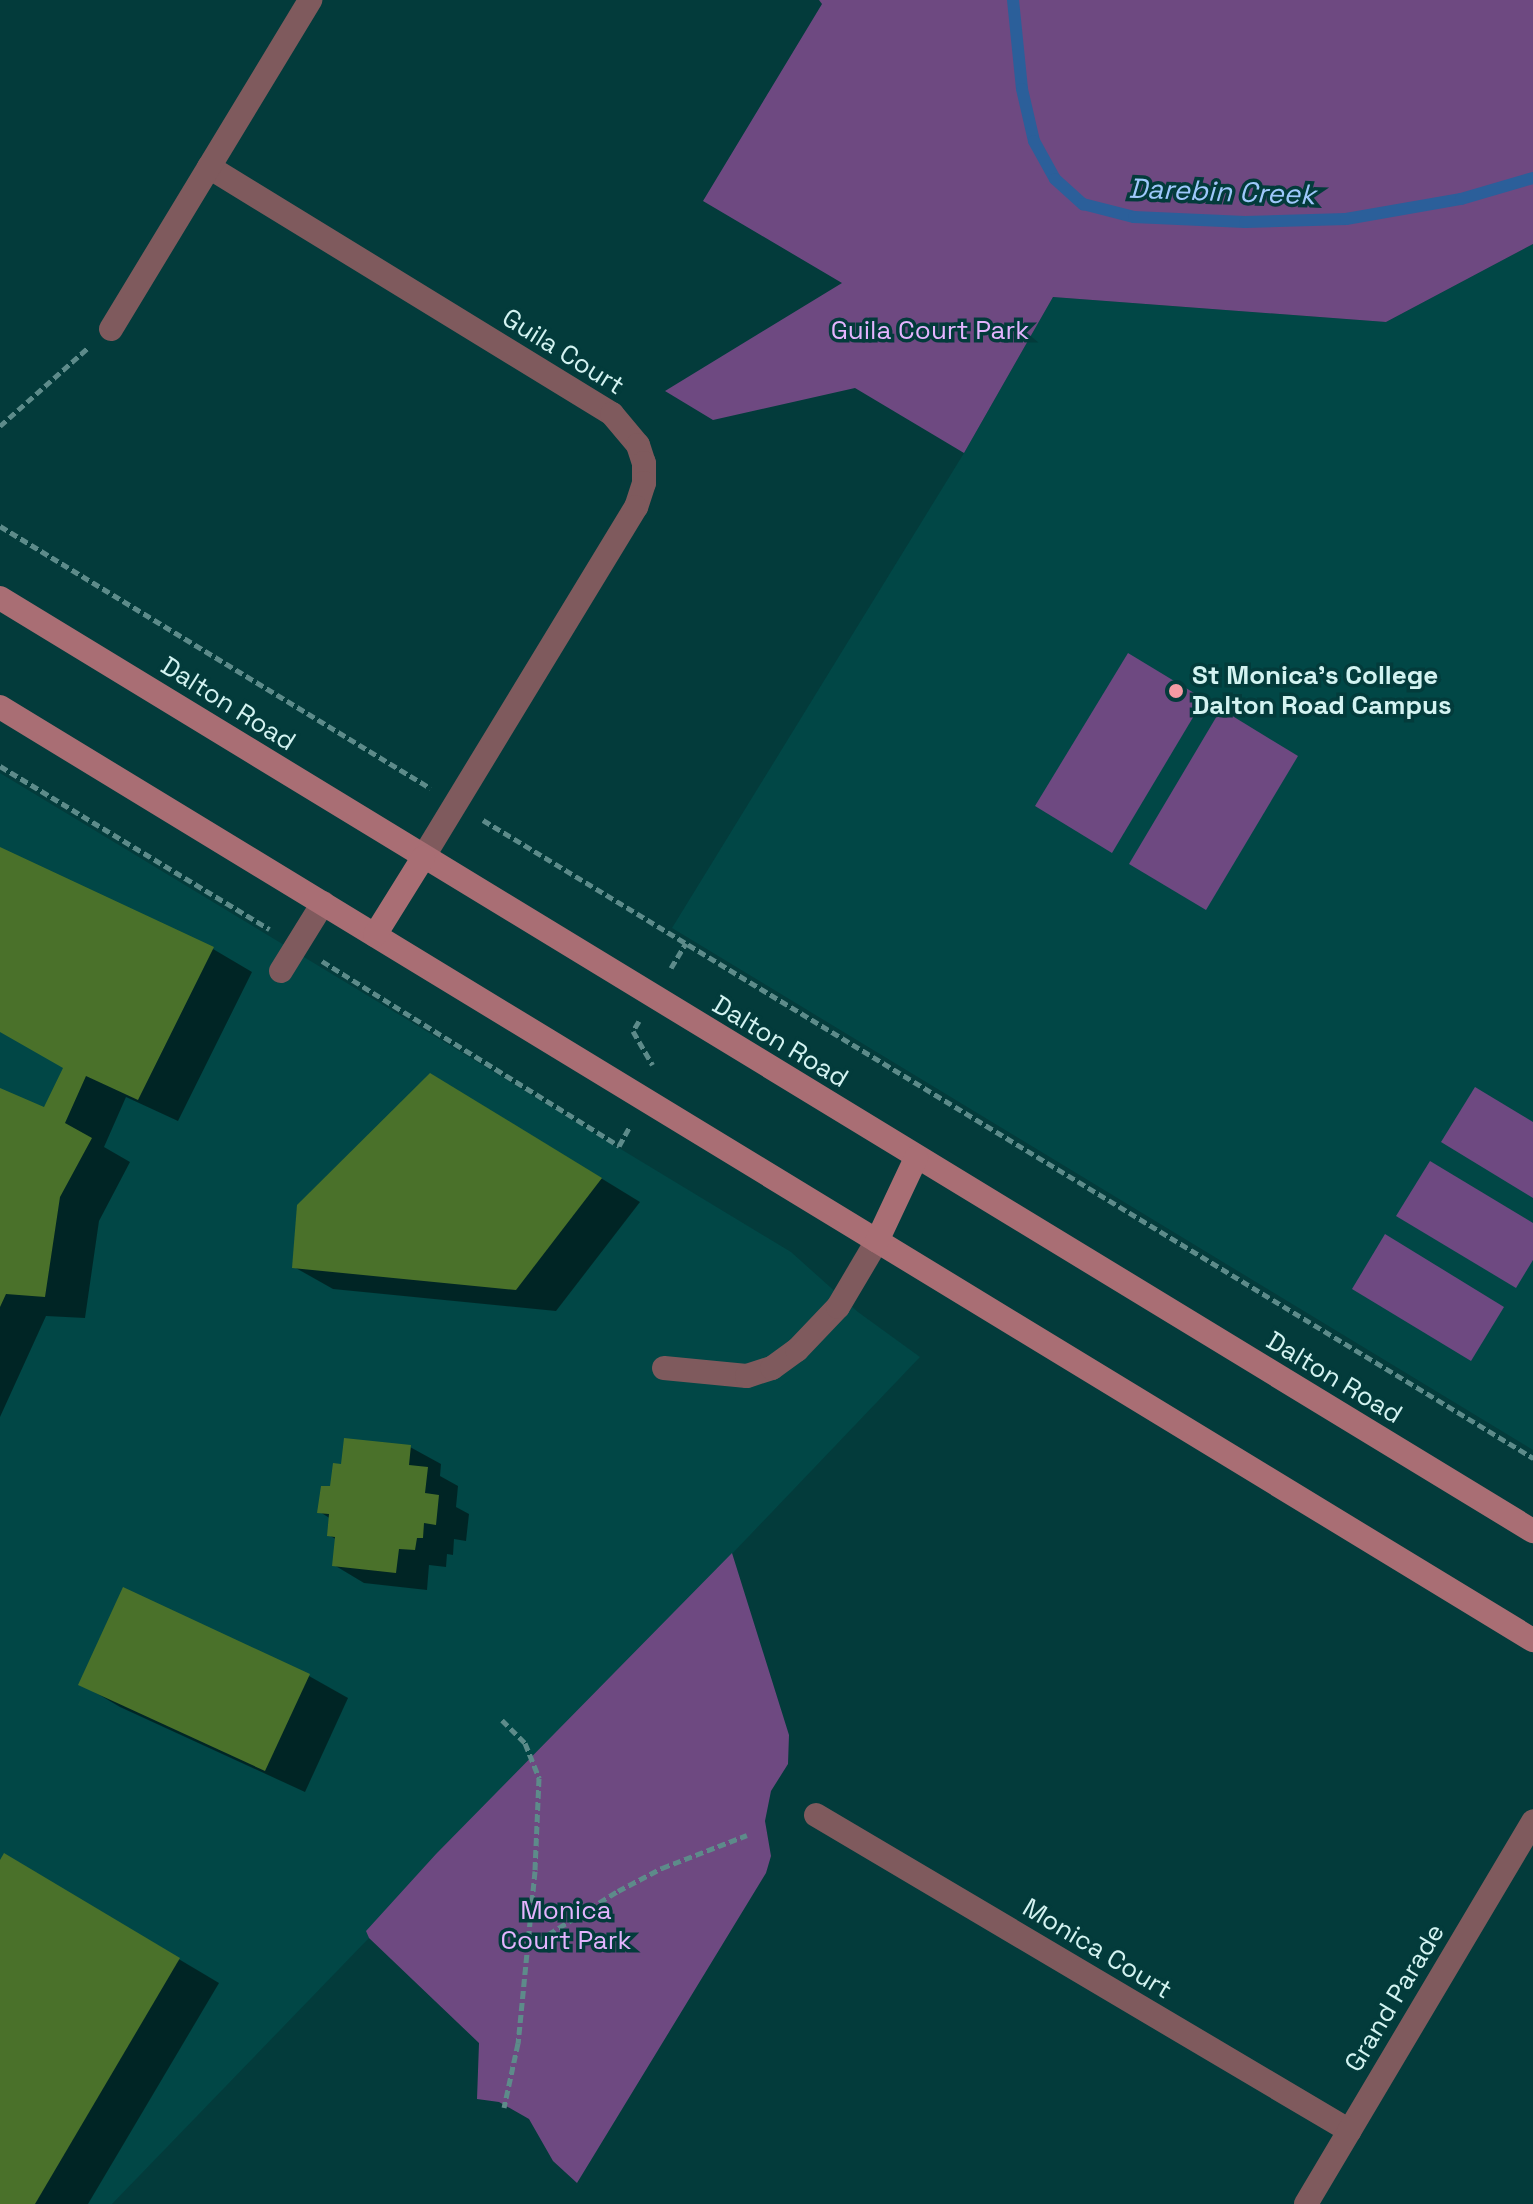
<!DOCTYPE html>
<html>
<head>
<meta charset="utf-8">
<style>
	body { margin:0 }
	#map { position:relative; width:1533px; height:2204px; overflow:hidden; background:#033b3b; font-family:"Space Grotesk",sans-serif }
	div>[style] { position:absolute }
	.built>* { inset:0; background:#014746 }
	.green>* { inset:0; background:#6e4981 }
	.shadow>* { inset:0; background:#0007 }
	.stream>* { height:12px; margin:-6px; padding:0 6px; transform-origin:6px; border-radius:6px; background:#2b5f9a }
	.building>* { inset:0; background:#4a712a }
	.path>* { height:5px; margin-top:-2.5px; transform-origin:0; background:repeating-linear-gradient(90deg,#5d8b8a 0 8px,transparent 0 12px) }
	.lane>* { height:24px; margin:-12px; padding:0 12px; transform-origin:12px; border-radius:12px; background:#7f5a5d }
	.street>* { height:24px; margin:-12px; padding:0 12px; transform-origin:12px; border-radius:12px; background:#7f5a5d }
	.secondary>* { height:24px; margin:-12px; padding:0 12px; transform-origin:12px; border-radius:12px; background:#a96e74 }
	.dots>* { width:22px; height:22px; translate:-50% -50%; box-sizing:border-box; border:4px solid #033b3b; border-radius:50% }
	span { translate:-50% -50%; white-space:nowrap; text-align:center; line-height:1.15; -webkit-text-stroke:7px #033b3b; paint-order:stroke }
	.park-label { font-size:26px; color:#e4b4fe }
	.street-label { font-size:26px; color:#d3f3f1 }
	.poi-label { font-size:26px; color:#d3f3f1; font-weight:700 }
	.left { translate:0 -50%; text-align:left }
	.water-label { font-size:28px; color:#9ec8fb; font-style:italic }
</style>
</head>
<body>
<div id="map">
	<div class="built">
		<i style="clip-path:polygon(1533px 244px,1533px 1450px,672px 928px,964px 453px,1053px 297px,1386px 322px)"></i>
		<i style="clip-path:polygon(0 773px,791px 1252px,858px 1312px,920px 1357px,687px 1601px,436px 1854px,367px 1931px,369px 1938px,112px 2204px,0 2204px)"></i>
	</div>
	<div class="green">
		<i style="clip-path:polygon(819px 0,1533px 0,1533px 244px,1386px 322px,1053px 297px,964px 453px,855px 388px,713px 420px,665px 391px,842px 283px,703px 201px,822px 4px)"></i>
		<i style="clip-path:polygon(1128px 653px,1204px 699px,1112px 853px,1035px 806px)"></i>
		<i style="clip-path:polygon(1221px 709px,1298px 756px,1206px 910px,1129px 864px)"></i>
		<i style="clip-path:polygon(1475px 1087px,1533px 1122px,1533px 1198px,1441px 1142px)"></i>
		<i style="clip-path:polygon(1430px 1161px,1533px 1223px,1533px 1260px,1516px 1288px,1396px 1216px)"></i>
		<i style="clip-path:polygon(1385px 1234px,1504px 1307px,1471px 1361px,1352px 1289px)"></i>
		<i style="clip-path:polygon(732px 1553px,789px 1735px,788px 1764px,771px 1791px,765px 1821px,771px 1856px,766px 1873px,577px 2183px,553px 2161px,529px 2119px,499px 2102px,477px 2099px,479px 2043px,369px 1938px,366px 1931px,436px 1854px)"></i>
	</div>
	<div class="shadow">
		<i style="clip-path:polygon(0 850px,213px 949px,252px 972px,178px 1121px,126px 1097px,104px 1147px,130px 1162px,99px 1221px,85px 1318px,46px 1316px,0 1417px,0 1093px,45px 1110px,66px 1068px,0 1030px)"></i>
		<i style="clip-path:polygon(470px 1098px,640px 1202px,556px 1311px,333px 1289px,294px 1267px)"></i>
		<i style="clip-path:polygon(410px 1447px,441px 1464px,440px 1476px,458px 1486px,456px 1507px,469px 1514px,466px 1541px,454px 1539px,453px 1555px,447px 1554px,446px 1567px,429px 1565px,427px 1590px,364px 1583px,334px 1565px,337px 1540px,329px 1535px,331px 1519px,320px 1512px,342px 1466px)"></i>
		<i style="clip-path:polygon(309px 1676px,348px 1698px,305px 1792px,120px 1707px,81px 1684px)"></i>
		<i style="clip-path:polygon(0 1864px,44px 1879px,219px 1983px,88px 2204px,0 2204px)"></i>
	</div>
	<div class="stream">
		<i style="left:1013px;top:0;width:89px;rotate:84.2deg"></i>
		<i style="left:1022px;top:89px;width:53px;rotate:77deg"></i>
		<i style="left:1034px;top:141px;width:43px;rotate:61.1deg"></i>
		<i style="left:1055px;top:179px;width:38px;rotate:42deg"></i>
		<i style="left:1083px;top:204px;width:53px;rotate:14.3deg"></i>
		<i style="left:1134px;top:217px;width:111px;rotate:2.6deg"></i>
		<i style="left:1245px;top:222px;width:101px;rotate:-1.7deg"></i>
		<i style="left:1346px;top:219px;width:117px;rotate:-9.9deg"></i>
		<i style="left:1461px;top:199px;width:75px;rotate:-16.3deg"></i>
	</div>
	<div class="building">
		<i style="clip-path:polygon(0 847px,214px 947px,138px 1100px,86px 1076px,65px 1123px,92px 1138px,60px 1197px,45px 1297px,6px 1294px,0 1307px,0 1088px,44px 1107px,63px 1068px,0 1032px)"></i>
		<i style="clip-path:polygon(430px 1073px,602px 1178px,516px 1290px,292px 1268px,297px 1205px)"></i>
		<i style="clip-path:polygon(344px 1438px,411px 1445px,409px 1465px,428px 1467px,425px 1493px,439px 1495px,436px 1525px,424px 1523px,423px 1538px,417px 1538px,415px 1550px,399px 1549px,396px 1573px,332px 1566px,335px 1537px,327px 1536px,329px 1514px,317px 1513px,321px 1486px,330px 1486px,333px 1463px,341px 1464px)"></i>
		<i style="clip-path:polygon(123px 1587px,310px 1674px,265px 1771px,78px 1685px)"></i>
		<i style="clip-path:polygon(4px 1853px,180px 1958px,35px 2204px,0 2204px,0 1860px)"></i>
	</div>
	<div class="path">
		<i style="left:0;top:426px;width:119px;rotate:-41.6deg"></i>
		<i style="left:0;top:526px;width:504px;rotate:31.35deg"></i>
		<i style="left:0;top:766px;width:315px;rotate:31.2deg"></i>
		<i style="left:483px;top:820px;width:1229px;rotate:31.28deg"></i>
		<i style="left:322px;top:961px;width:350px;rotate:31.9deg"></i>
		<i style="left:619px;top:1146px;width:21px;rotate:-61deg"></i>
		<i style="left:671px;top:968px;width:29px;rotate:-59deg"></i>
		<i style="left:639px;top:1021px;width:12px;rotate:121deg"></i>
		<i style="left:633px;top:1031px;width:39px;rotate:60deg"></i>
		<i style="left:502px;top:1720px;width:33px;rotate:45deg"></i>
		<i style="left:525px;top:1743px;width:38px;rotate:68deg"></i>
		<i style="left:539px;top:1778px;width:93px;rotate:92.5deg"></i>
		<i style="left:535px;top:1871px;width:173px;rotate:95.6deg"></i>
		<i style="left:518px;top:2043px;width:66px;rotate:102.2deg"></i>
		<i style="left:528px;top:1947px;width:106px;rotate:-31.9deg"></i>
		<i style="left:618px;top:1891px;width:50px;rotate:-27.6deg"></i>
		<i style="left:662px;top:1868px;width:91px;rotate:-21.2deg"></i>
	</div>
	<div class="lane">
		<i style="left:281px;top:971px;width:80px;rotate:-58.3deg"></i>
		<i style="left:664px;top:1368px;width:83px;rotate:5.5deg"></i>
		<i style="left:747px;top:1376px;width:26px;rotate:-18deg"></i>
		<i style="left:772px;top:1368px;width:31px;rotate:-36deg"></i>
		<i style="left:797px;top:1350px;width:59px;rotate:-46.4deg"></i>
		<i style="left:838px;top:1307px;width:77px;rotate:-59.4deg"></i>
	</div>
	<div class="street">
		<i style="left:209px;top:167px;width:473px;rotate:31.5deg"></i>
		<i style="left:612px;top:414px;width:40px;rotate:50deg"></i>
		<i style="left:638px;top:445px;width:19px;rotate:72deg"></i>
		<i style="left:644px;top:463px;width:20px;rotate:90deg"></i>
		<i style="left:644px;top:483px;width:25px;rotate:108deg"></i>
		<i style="left:636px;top:507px;width:411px;rotate:121.3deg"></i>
		<i style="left:111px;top:329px;width:385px;rotate:-58.8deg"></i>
		<i style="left:816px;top:1815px;width:620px;rotate:30.62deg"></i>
		<i style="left:1306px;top:2204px;width:445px;rotate:-59.3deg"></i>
	</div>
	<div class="secondary">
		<i style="left:0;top:598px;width:1795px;rotate:31.33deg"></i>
		<i style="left:0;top:707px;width:1795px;rotate:31.33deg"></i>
		<i style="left:375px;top:935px;width:91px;rotate:-58.1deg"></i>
		<i style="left:877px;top:1241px;width:92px;rotate:-64.8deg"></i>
	</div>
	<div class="dots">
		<i style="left:1176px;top:691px;background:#f49aa3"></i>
	</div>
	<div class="park-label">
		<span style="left:930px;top:331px">Guila Court Park</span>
		<span style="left:566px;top:1926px">Monica<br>Court Park</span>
	</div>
	<div class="street-label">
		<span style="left:563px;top:352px;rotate:32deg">Guila Court</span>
		<span style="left:228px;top:704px;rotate:32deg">Dalton Road</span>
		<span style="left:780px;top:1042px;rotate:31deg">Dalton Road</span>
		<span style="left:1334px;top:1378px;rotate:31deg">Dalton Road</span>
		<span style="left:1097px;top:1949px;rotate:31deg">Monica Court</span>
		<span style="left:1395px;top:1998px;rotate:-59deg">Grand Parade</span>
	</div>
	<div class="poi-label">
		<span class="left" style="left:1192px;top:691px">St Monica's College<br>Dalton Road Campus</span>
	</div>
	<div class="water-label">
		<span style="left:1222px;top:191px;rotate:2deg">Darebin Creek</span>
	</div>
</div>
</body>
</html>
